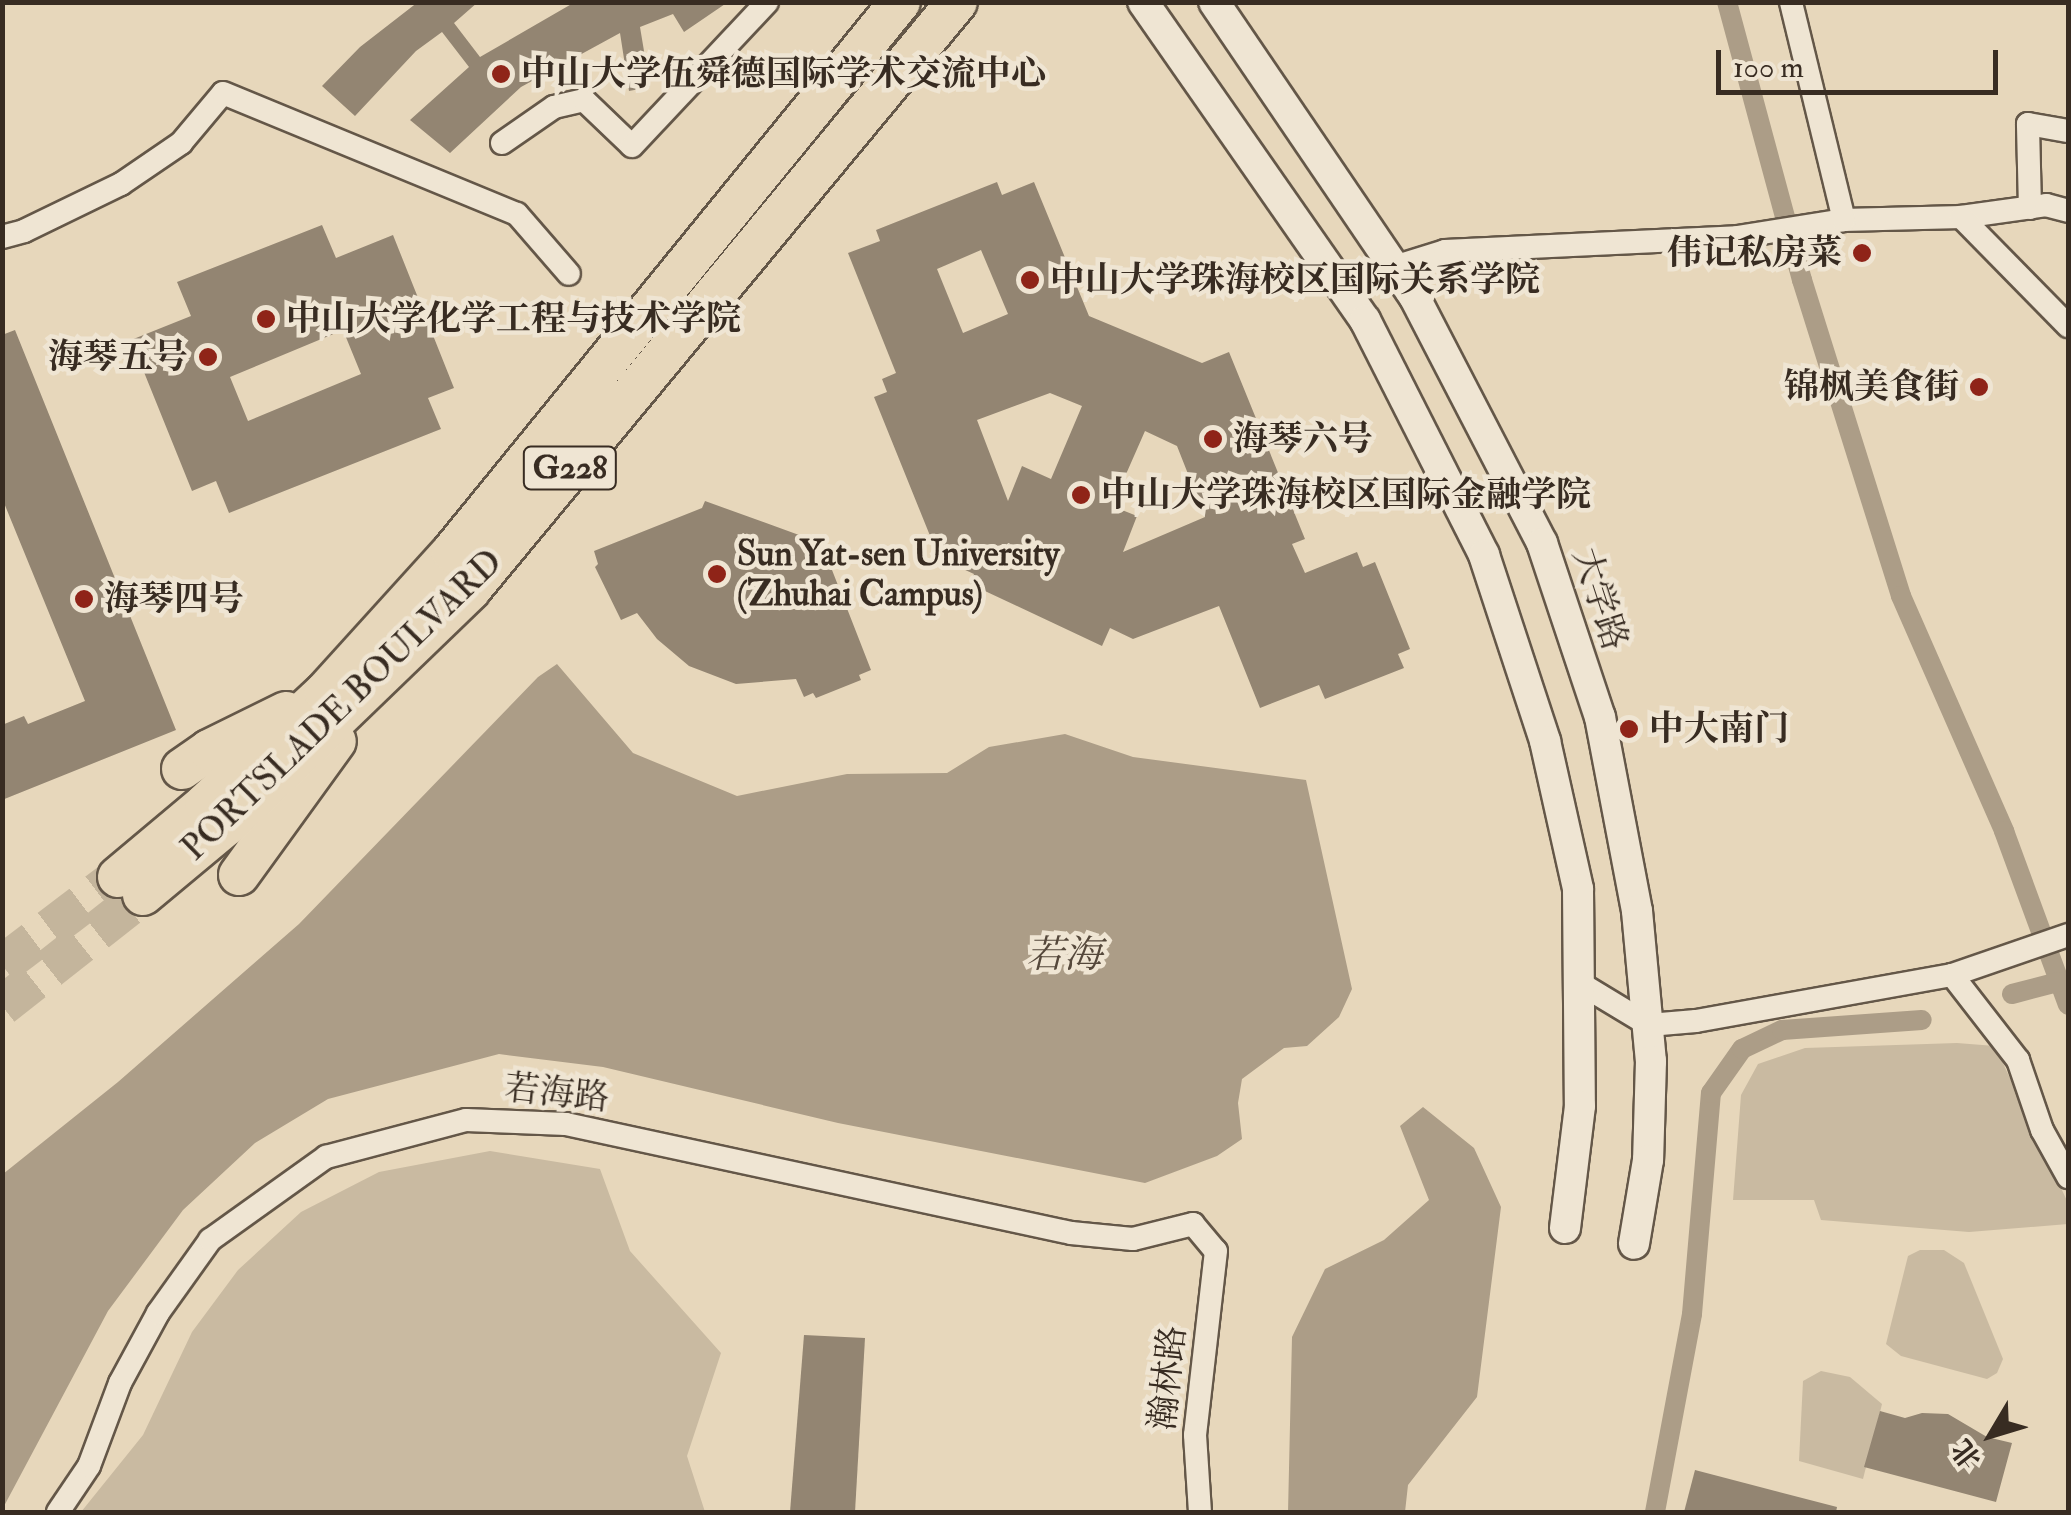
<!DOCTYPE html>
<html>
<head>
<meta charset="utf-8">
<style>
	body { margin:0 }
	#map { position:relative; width:2071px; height:1515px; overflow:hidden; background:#e7d7bb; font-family:"IM FELL Double Pica","Noto Serif SC",serif }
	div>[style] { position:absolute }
	.green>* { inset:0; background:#c9baa1 }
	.water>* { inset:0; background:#ac9d87 }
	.canal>* { height:20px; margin:-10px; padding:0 10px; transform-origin:10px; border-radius:10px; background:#ac9d87 }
	.building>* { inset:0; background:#938572 }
	.highway-tunnel>* { height:40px; margin-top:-20px; transform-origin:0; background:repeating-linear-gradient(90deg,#c4b59c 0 40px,transparent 0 60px) }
	.roads { filter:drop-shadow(2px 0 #645748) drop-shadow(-2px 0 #645748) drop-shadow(0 2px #645748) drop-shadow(0 -2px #645748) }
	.street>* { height:22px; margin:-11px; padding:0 11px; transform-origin:11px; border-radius:11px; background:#efe5d3 }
	.secondary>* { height:30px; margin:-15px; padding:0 15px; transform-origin:15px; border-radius:15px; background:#efe5d3 }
	.highway>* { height:40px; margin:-20px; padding:0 20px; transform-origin:20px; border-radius:20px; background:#e7d7bb }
	.dots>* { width:28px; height:28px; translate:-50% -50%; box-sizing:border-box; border:5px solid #efe5d3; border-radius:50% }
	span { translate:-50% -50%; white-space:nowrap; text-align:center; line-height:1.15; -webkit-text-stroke:9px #efe5d3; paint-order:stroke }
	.shield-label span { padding:2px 8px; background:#efe5d3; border:2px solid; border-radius:8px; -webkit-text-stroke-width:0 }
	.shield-label { font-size:32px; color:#382c22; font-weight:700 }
	.poi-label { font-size:35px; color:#382c22; font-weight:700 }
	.left { translate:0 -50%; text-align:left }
	.right { translate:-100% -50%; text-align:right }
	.street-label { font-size:35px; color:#382c22 }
	.water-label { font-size:38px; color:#55483b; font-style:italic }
	.frame { position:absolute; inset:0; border:5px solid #382c22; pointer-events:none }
	.north { position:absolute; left:1941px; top:1385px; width:100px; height:100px; -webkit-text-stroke:8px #efe5d3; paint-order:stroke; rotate:232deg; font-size:28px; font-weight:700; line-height:40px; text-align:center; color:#382c22 }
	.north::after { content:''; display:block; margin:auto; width:35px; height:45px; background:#382c22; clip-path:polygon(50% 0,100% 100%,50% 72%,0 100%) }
	.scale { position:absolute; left:1716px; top:50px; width:282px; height:45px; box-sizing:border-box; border:5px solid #382c22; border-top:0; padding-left:12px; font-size:30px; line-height:35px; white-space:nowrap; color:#382c22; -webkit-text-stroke:8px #efe5d3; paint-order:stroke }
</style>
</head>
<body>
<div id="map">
	<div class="green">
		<i style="clip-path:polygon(1957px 1043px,1995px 1046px,2068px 1203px,2068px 1224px,1969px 1232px,1821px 1220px,1814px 1200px,1733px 1200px,1741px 1095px,1758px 1064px,1805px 1048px)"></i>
		<i style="clip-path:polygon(490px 1151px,600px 1169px,630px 1251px,721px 1353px,687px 1456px,705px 1512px,81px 1512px,143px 1435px,192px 1332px,238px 1270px,301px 1212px,379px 1172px)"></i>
		<i style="clip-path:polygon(1920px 1250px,1944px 1250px,1964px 1263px,2003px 1359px,1997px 1373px,1987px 1379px,1901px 1356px,1886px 1344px,1908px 1256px)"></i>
		<i style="clip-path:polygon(1821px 1371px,1850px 1377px,1882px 1404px,1863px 1479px,1799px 1461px,1803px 1381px)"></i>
	</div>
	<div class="water">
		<i style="clip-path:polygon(557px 664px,633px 753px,737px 796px,847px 774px,947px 773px,989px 747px,1065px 734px,1133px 757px,1306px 780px,1352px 989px,1339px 1017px,1307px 1046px,1284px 1048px,1242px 1079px,1238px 1103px,1242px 1139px,1217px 1156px,1145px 1183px,838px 1123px,603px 1067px,499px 1054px,328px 1099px,255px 1143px,183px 1210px,108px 1311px,3px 1508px,3px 1174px,118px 1082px,299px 924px,538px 677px)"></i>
		<i style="clip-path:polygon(1423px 1107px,1474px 1148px,1501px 1207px,1477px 1397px,1408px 1485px,1405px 1512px,1288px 1512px,1292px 1337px,1325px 1269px,1384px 1240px,1429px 1200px,1400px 1126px)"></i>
	</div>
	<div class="canal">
		<i style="left:1727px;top:2px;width:288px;rotate:74.9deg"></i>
		<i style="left:1802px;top:280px;width:331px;rotate:72.6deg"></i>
		<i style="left:1901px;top:596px;width:257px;rotate:66.3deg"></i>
		<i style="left:2004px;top:831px;width:185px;rotate:69.8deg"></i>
		<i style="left:2012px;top:994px;width:48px;rotate:-14.6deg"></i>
		<i style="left:1655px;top:1512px;width:201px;rotate:-79.4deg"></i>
		<i style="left:1692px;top:1314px;width:222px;rotate:-85.1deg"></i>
		<i style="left:1711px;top:1093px;width:54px;rotate:-54.8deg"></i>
		<i style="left:1742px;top:1049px;width:44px;rotate:-25.4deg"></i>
		<i style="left:1782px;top:1030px;width:140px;rotate:-4.1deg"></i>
	</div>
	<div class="building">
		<i style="clip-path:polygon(418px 2px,478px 2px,454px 23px,480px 57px,575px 2px,728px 2px,684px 32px,673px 14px,640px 27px,650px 87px,629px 91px,620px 33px,521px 87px,450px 153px,410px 120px,469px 67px,442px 32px,416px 51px,355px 116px,322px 86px,360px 47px)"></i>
		<i style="clip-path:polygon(evenodd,997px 182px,1002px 195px,1034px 182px,1089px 316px,1202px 363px,1229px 352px,1305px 539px,1292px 544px,1305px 573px,1357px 552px,1363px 567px,1375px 562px,1410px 649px,1398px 654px,1404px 668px,1325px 699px,1319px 685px,1260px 708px,1219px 606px,1133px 639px,1110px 628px,1102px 646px,970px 584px,974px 574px,939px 558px,874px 397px,887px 392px,882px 379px,896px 373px,848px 253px,880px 241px,876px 230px,997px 182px,981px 250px,1008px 314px,963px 333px,937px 269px,981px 250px,997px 182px,1050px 393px,1082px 406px,1051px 479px,1022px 466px,1008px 501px,977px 420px,1050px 393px,997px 182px,1145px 431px,1177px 446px,1205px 517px,1123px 552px,1137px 516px,1112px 506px,1145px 431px)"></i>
		<i style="clip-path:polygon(evenodd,322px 225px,336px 258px,393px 235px,454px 388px,428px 398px,441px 429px,229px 513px,216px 481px,192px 491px,131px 340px,191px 316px,177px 282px,322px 225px,343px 330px,361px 374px,248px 421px,230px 377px,343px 330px)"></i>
		<i style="clip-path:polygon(15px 330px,176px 730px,2px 800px,2px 725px,24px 716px,28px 724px,85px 701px,2px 498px,2px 335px)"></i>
		<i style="clip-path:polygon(705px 501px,799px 535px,797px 540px,825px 552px,871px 670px,859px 675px,861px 680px,816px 698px,813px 693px,804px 697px,796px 679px,736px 684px,689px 666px,657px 639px,637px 613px,621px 620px,595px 567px,598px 564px,594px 551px,702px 508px)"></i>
		<i style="clip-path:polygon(804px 1335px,865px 1338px,855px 1512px,790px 1512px)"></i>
		<i style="clip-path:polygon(1880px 1411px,1905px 1418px,1922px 1413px,1948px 1414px,1987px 1437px,2012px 1443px,1996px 1502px,1864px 1467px)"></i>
		<i style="clip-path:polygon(1695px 1470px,1837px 1507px,1836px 1512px,1684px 1512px)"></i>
	</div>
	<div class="highway-tunnel">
		<i style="left:2px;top:965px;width:146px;rotate:-37.2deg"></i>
		<i style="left:2px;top:1006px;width:179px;rotate:-38.2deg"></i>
	</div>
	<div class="roads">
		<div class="street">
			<i style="left:502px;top:143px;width:63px;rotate:-34.7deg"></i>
			<i style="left:554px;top:107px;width:31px;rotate:-13deg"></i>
			<i style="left:584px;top:100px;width:66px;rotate:43.8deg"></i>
			<i style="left:632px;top:146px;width:197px;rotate:-46.8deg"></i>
			<i style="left:2030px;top:208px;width:84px;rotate:-91.4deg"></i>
			<i style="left:2028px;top:124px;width:41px;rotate:9.9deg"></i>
			<i style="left:1961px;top:217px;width:86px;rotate:-8deg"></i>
			<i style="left:2046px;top:205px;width:23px;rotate:15deg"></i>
			<i style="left:1844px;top:220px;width:117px;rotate:-1.5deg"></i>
			<i style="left:1961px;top:217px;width:153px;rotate:45.5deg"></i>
			<i style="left:2px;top:237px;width:23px;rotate:-15deg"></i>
			<i style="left:24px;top:231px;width:108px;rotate:-25.9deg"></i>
			<i style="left:121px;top:184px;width:73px;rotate:-34.3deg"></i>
			<i style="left:181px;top:143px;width:65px;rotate:-50deg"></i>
			<i style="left:223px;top:93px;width:318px;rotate:22.4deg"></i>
			<i style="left:517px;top:214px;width:79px;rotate:49.1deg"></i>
			<i style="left:1394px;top:267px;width:53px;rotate:-17.4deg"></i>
			<i style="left:1445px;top:251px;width:292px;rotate:-2.7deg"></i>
			<i style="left:1737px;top:237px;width:108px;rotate:-9deg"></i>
			<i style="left:1844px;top:220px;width:224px;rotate:-103.7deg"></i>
			<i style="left:1952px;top:975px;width:123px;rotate:-19deg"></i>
			<i style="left:1581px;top:984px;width:79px;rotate:31.1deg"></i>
			<i style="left:1649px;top:1025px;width:47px;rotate:-4.9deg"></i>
			<i style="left:1696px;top:1021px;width:260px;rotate:-10.2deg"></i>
			<i style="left:1952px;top:975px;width:108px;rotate:52.2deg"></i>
			<i style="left:2018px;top:1060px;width:74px;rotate:71.1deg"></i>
			<i style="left:2042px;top:1130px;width:54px;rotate:61deg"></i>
			<i style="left:58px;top:1512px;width:55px;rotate:-56deg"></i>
			<i style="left:89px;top:1466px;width:89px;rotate:-69.5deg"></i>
			<i style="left:120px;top:1383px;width:80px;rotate:-61.5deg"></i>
			<i style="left:158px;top:1313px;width:90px;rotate:-54.5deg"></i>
			<i style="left:210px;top:1240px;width:143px;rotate:-35.6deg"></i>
			<i style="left:326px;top:1157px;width:145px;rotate:-14.8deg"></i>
			<i style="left:466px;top:1120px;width:100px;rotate:2.3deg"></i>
			<i style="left:566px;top:1124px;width:517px;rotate:12.18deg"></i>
			<i style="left:1071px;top:1233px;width:62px;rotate:5.5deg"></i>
			<i style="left:1133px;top:1239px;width:62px;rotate:-14deg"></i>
			<i style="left:1193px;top:1224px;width:35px;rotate:50deg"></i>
			<i style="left:1216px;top:1251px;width:185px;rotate:96.5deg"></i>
			<i style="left:1195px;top:1435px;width:77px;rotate:86.3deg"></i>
		</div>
		<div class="secondary">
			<i style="left:1143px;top:2px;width:388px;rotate:55.1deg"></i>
			<i style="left:1365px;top:320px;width:263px;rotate:63.1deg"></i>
			<i style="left:1484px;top:555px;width:196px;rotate:71.8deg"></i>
			<i style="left:1545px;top:741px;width:152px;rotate:77.4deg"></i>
			<i style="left:1578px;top:889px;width:217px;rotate:89.5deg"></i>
			<i style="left:1580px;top:1106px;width:123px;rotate:97deg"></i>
			<i style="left:1214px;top:2px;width:356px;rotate:55.8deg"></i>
			<i style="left:1414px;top:296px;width:278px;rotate:62.6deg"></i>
			<i style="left:1542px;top:543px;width:183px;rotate:71.6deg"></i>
			<i style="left:1600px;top:717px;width:197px;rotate:79.2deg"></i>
			<i style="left:1637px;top:911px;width:151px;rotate:84.7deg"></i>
			<i style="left:1651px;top:1061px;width:99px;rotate:91.7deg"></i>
			<i style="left:1648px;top:1160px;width:85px;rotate:99.5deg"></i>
		</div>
		<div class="highway">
			<i style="left:182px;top:769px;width:33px;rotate:-35deg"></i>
			<i style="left:209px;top:750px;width:86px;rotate:-26.3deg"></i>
			<i style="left:239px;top:875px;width:165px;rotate:-54.1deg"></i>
			<i style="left:118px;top:877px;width:114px;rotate:-40deg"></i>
			<i style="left:205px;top:804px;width:164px;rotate:-43deg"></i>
			<i style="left:325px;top:692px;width:189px;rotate:-47.8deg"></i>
			<i style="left:452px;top:552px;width:709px;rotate:-50.84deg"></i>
			<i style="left:143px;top:895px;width:109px;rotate:-39.8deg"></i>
			<i style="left:227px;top:825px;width:338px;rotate:-44deg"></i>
			<i style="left:470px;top:590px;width:763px;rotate:-50.37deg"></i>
		</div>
	</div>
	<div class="dots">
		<i style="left:501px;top:74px;background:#8f2418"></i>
		<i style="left:1862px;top:253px;background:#8f2418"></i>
		<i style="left:1030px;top:280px;background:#8f2418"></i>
		<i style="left:266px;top:319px;background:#8f2418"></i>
		<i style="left:208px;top:357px;background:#8f2418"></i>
		<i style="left:1979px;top:387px;background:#8f2418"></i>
		<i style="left:1213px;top:439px;background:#8f2418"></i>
		<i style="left:1081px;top:495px;background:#8f2418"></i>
		<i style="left:717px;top:574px;background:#8f2418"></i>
		<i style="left:84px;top:599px;background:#8f2418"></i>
		<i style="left:1629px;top:729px;background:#8f2418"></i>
	</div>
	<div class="shield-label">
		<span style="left:570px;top:468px">G228</span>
	</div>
	<div class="poi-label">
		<span class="left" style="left:521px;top:74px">中山大学伍舜德国际学术交流中心</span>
		<span class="right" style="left:1842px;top:253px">伟记私房菜</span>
		<span class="left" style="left:1050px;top:280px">中山大学珠海校区国际关系学院</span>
		<span class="left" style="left:286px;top:319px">中山大学化学工程与技术学院</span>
		<span class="right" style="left:188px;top:357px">海琴五号</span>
		<span class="right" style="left:1959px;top:387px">锦枫美食街</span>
		<span class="left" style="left:1233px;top:439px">海琴六号</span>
		<span class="left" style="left:1101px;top:495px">中山大学珠海校区国际金融学院</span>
		<span class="left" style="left:737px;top:574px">Sun Yat-sen University<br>(Zhuhai Campus)</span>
		<span class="left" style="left:104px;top:599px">海琴四号</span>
		<span class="left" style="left:1649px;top:729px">中大南门</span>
	</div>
	<div class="street-label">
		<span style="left:1600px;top:599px;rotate:72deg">大学路</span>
		<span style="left:342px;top:705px;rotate:-44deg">PORTSLADE BOULVARD</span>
		<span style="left:557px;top:1093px;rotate:6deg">若海路</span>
		<span style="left:1168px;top:1378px;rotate:-84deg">瀚林路</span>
	</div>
	<div class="water-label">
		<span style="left:1064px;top:956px">若海</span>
	</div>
	<div class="frame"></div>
	<div class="north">北</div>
	<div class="scale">100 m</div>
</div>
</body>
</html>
